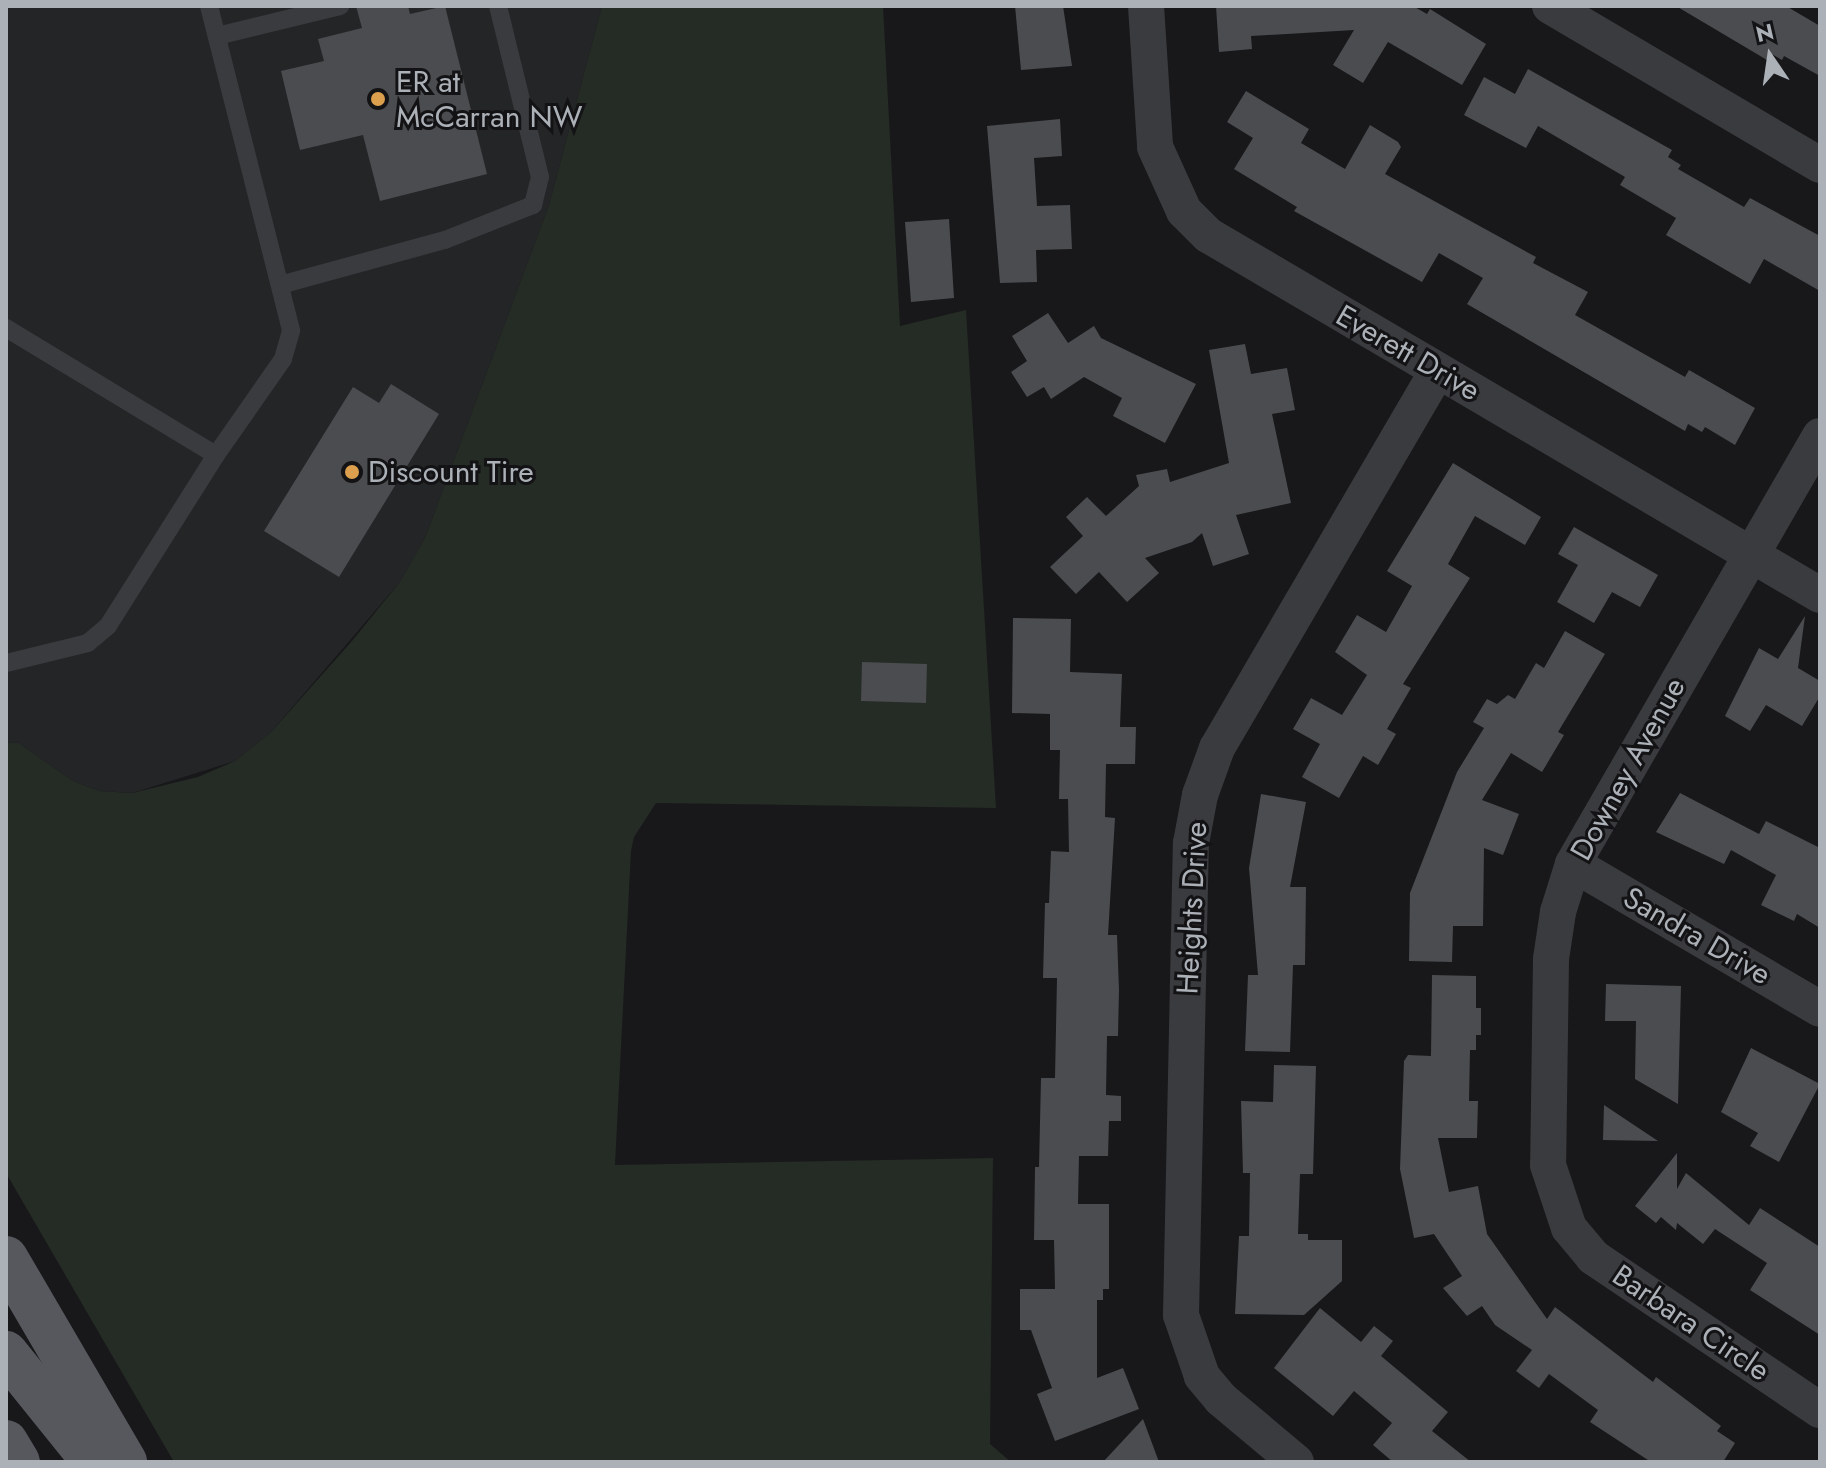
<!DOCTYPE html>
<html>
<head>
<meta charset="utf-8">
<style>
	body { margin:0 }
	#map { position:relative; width:1826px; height:1468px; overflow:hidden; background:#18181a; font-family:Jost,sans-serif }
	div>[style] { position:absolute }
	.built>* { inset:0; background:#242527 }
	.green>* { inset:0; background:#252b25 }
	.building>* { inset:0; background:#4a4c4f }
	.lane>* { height:18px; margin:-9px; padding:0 9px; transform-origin:9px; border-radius:9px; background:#3a3b3e }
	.street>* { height:36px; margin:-18px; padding:0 18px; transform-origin:18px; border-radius:18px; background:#3a3b3e }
	.primary>* { height:44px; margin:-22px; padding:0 22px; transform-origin:22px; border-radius:22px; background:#56585d }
	.dots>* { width:22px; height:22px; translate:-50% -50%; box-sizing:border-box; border:4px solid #131315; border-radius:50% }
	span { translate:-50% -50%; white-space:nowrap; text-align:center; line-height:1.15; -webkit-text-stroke:6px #131315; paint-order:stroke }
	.poi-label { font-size:30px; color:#acb1b8 }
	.left { translate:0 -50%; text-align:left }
	.street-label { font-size:30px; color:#acb1b8 }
	.frame { position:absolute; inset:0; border:8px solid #acb1b8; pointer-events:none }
	.north { position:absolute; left:1730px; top:16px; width:80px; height:80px; -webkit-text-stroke:6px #131315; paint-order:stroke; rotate:347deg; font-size:22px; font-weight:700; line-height:32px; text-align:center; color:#acb1b8 }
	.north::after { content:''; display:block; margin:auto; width:28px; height:36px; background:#acb1b8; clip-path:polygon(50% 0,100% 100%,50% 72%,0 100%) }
</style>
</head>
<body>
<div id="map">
	<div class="built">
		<i style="clip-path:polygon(6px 6px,602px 6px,549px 205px,425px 538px,399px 583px,271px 732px,235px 761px,132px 793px,100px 791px,73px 781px,19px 743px,6px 742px)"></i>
	</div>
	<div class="green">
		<i style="clip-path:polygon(602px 6px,883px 6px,900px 326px,966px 310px,996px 808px,656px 803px,634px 837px,631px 851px,615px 1165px,993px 1158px,990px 1444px,1011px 1462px,174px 1462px,6px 1173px,6px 742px,19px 743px,73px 781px,100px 791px,132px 793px,198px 777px,235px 761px,271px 732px,352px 641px,399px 583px,425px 538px,549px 205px)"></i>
	</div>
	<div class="building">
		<i style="clip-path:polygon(356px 6px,408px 6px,410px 14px,445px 6px,487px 174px,380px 201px,363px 135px,300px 150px,281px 71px,324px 61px,318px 39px,362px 28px)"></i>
		<i style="clip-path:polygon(1015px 6px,1063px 6px,1072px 66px,1021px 70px)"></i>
		<i style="clip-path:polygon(1216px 6px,1413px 6px,1427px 14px,1430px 9px,1486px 44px,1462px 85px,1388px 42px,1363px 83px,1333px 65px,1354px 30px,1251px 36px,1252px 49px,1219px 52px)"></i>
		<i style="clip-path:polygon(1676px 6px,1786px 6px,1820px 26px,1820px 76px,1784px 56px,1782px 60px,1770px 53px,1767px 60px)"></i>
		<i style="clip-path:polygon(1528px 69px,1672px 150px,1668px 157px,1681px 165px,1678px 169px,1744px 207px,1750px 198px,1820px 236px,1820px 291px,1764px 259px,1750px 284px,1666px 235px,1676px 218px,1620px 185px,1625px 177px,1538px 126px,1526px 148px,1464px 115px,1484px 77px,1515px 94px)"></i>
		<i style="clip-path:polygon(1246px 91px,1309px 129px,1301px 143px,1345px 169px,1370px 125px,1398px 142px,1401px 147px,1385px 174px,1536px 257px,1533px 263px,1588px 292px,1575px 315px,1685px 377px,1689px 370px,1755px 408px,1735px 445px,1705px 427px,1702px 432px,1688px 424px,1685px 431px,1467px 304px,1483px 278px,1439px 253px,1422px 282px,1294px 211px,1297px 207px,1234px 169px,1253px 138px,1227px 122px)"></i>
		<i style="clip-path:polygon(1060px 119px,1062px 156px,1034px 158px,1037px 206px,1070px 205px,1072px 249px,1036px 250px,1037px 282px,1000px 283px,987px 126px)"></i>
		<i style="clip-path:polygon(949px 219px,954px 298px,911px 302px,905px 222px)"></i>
		<i style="clip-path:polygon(1048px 313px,1068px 343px,1094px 326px,1101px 338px,1196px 384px,1165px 443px,1113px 416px,1122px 398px,1084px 377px,1051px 399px,1044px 387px,1027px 397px,1011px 372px,1027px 361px,1012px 336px)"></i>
		<i style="clip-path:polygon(1245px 344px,1251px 374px,1287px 368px,1295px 410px,1272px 414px,1291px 503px,1236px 515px,1249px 554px,1213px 566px,1202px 533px,1192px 542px,1145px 558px,1159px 573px,1127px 602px,1099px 572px,1076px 594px,1050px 567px,1083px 536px,1066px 517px,1087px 497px,1106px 516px,1139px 486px,1136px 475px,1167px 469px,1170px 482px,1229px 463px,1209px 350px)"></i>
		<i style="clip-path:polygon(391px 384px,439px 414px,339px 577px,264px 531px,353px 387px,379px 403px)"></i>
		<i style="clip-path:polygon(1453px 463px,1541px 517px,1525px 545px,1475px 516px,1448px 564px,1470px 578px,1403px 684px,1411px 688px,1387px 729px,1396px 734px,1378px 765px,1363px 756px,1339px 798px,1302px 777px,1320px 744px,1293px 729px,1311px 698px,1342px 715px,1367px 675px,1335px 652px,1357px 615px,1386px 632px,1412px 586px,1387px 571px)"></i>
		<i style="clip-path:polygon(1574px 527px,1658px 575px,1640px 607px,1612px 592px,1594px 623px,1557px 602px,1578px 565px,1558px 554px)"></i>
		<i style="clip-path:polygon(1805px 616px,1798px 668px,1820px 681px,1820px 696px,1802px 726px,1766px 705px,1750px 731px,1725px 716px,1759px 648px,1778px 659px)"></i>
		<i style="clip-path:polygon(1013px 618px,1071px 619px,1070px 672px,1122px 674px,1120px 727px,1136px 727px,1135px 764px,1106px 764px,1105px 817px,1115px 818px,1108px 935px,1117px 935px,1119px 990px,1118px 1036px,1107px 1036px,1106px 1095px,1121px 1096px,1121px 1121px,1109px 1121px,1108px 1156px,1079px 1156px,1078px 1204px,1109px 1204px,1109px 1289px,1103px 1289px,1103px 1300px,1097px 1300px,1097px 1378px,1123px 1368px,1139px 1409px,1055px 1441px,1037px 1394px,1052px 1388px,1031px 1330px,1020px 1330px,1020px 1289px,1055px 1289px,1054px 1240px,1034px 1240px,1035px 1167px,1039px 1167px,1041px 1078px,1055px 1078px,1057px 978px,1043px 978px,1045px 903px,1049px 903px,1051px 851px,1069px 852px,1068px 799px,1059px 799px,1060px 750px,1050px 750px,1050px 714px,1012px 713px)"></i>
		<i style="clip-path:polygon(1565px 631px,1605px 654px,1558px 732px,1564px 735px,1542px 772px,1511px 753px,1482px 800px,1519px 814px,1503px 855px,1484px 848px,1483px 926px,1453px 926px,1452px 962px,1409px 961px,1410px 893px,1457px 772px,1484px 728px,1473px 722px,1487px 699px,1497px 704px,1508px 695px,1515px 699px,1536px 663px,1544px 668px)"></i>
		<i style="clip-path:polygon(862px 662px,927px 664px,926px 703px,861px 701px)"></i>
		<i style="clip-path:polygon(1680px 793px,1759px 834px,1766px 821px,1820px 848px,1820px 928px,1797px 914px,1794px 921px,1761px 905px,1776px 875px,1731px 850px,1724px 864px,1656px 832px)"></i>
		<i style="clip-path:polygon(1261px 794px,1306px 802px,1290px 887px,1306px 887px,1305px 965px,1293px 965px,1290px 1052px,1245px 1051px,1248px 975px,1258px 975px,1249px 868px)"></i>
		<i style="clip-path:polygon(1432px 975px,1476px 976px,1476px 1008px,1481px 1008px,1481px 1035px,1476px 1035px,1476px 1050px,1470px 1050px,1469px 1101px,1478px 1101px,1477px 1138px,1438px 1138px,1449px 1192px,1478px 1186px,1487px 1234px,1547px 1319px,1555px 1307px,1653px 1382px,1656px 1377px,1721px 1426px,1717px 1431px,1735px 1443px,1723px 1462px,1651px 1462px,1590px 1422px,1598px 1410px,1549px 1374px,1539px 1388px,1516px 1371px,1532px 1350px,1495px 1325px,1482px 1306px,1467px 1316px,1443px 1288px,1462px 1276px,1434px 1234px,1414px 1238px,1400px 1169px,1404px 1061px,1408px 1055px,1431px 1056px)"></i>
		<i style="clip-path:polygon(1606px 984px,1681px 986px,1678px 1104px,1635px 1079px,1636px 1021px,1605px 1021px)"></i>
		<i style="clip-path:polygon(1751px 1048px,1820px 1084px,1779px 1162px,1750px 1146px,1758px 1133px,1721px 1112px)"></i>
		<i style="clip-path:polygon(1274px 1065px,1316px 1066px,1313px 1174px,1300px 1174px,1298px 1234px,1308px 1234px,1308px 1240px,1342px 1240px,1342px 1281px,1304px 1315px,1235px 1314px,1239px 1236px,1249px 1236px,1250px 1173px,1243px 1173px,1241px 1101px,1273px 1102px)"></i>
		<i style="clip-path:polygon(1604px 1105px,1658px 1141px,1603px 1140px)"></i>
		<i style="clip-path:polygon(1677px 1153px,1677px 1189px,1686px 1173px,1749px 1225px,1760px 1208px,1820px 1247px,1820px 1335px,1750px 1290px,1767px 1263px,1715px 1229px,1703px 1244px,1677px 1223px,1676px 1230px,1661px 1217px,1656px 1223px,1635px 1206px)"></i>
		<i style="clip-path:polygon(1320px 1308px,1361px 1342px,1374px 1326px,1393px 1341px,1381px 1356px,1448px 1412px,1432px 1431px,1471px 1462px,1393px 1462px,1373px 1445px,1392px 1423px,1354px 1391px,1333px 1416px,1274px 1368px)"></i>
		<i style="clip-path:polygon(1143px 1419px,1159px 1462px,1103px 1462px)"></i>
	</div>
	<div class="lane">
		<i style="left:209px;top:6px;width:335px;rotate:75.8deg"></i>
		<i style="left:291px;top:331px;width:29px;rotate:106deg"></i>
		<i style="left:283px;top:359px;width:117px;rotate:124.9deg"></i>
		<i style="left:217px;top:36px;width:127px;rotate:-13.7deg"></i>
		<i style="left:280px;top:285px;width:171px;rotate:-15.3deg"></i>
		<i style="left:445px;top:240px;width:95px;rotate:-21.7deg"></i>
		<i style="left:533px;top:205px;width:29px;rotate:-76deg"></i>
		<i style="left:540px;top:177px;width:176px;rotate:-103.8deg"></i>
		<i style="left:6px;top:328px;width:245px;rotate:31.2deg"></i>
		<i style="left:216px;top:455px;width:202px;rotate:122.3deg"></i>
		<i style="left:108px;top:626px;width:26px;rotate:140deg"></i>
		<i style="left:88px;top:643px;width:84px;rotate:166.3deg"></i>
	</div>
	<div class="street">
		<i style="left:1146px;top:6px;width:141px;rotate:86.3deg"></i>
		<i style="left:1155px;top:147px;width:70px;rotate:65.6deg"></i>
		<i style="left:1184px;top:211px;width:34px;rotate:45deg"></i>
		<i style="left:1208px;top:235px;width:710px;rotate:30.47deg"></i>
		<i style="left:1550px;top:6px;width:313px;rotate:30.5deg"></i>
		<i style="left:1820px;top:436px;width:494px;rotate:120deg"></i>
		<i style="left:1573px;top:864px;width:50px;rotate:107.4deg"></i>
		<i style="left:1558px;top:912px;width:48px;rotate:98.5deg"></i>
		<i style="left:1551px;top:959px;width:206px;rotate:90.8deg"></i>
		<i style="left:1548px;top:1165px;width:66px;rotate:71.6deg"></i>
		<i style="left:1569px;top:1228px;width:38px;rotate:50deg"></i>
		<i style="left:1593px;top:1257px;width:274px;rotate:34deg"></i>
		<i style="left:1573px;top:864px;width:286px;rotate:30.4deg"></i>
		<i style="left:1296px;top:1462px;width:98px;rotate:-140deg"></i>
		<i style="left:1221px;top:1399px;width:30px;rotate:-130deg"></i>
		<i style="left:1202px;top:1376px;width:65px;rotate:-109deg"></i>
		<i style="left:1181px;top:1315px;width:472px;rotate:-88.8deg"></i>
		<i style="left:1191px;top:843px;width:49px;rotate:-79.4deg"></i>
		<i style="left:1200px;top:795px;width:50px;rotate:-70.1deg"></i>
		<i style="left:1217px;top:748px;width:436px;rotate:-59.7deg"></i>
	</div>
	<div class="primary">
		<i style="left:6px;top:1258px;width:236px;rotate:59.7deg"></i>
		<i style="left:6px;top:1353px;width:140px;rotate:51.1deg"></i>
		<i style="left:6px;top:1442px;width:23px;rotate:59deg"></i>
	</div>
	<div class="dots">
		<i style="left:378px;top:99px;background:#dc9f4e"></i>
		<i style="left:352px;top:472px;background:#dc9f4e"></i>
	</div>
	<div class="poi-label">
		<span class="left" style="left:396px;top:99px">ER at<br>McCarran NW</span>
		<span class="left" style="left:368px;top:472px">Discount Tire</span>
	</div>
	<div class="street-label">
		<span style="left:1408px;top:353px;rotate:30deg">Everett Drive</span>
		<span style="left:1628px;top:769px;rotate:-61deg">Downey Avenue</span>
		<span style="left:1192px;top:908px;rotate:-87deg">Heights Drive</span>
		<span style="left:1697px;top:936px;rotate:30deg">Sandra Drive</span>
		<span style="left:1691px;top:1323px;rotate:34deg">Barbara Circle</span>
	</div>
	<div class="frame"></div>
	<div class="north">N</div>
</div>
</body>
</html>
